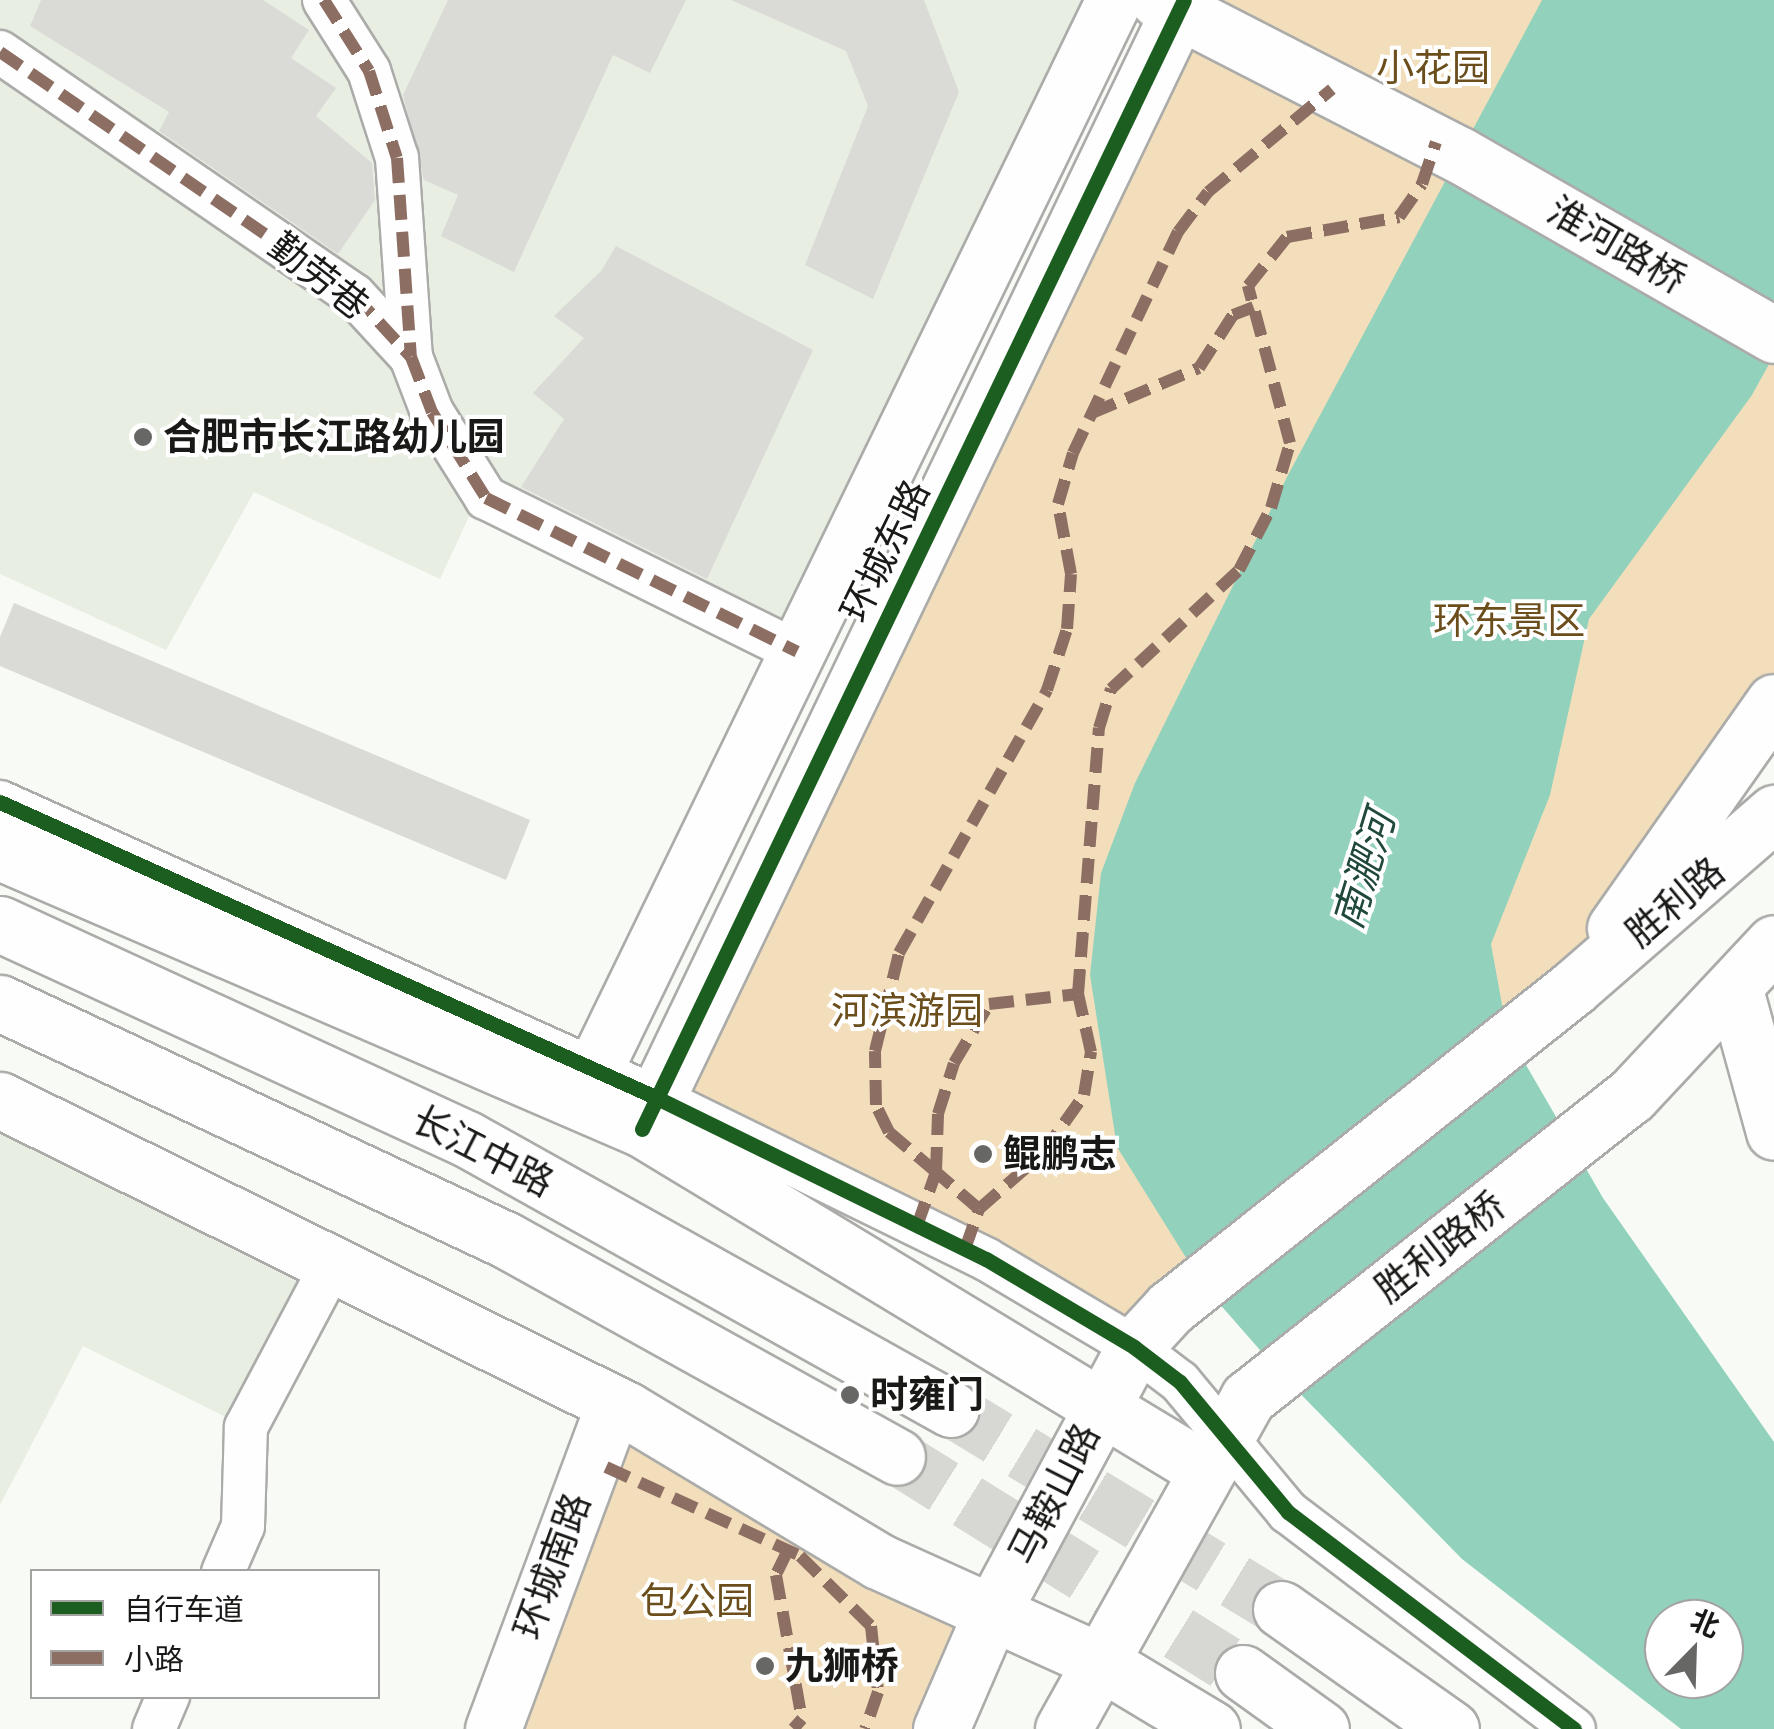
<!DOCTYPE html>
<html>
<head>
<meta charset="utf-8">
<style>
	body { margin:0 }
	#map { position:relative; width:1774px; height:1729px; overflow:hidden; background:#f8faf5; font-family:"Titillium Web","Noto Sans SC",sans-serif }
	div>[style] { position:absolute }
	.built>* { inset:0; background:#e9eee3 }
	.green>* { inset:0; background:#f3debb }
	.water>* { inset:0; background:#92d2bc }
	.building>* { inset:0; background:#dadbd7 }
	.highway-tunnel>* { height:55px; margin-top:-27.5px; transform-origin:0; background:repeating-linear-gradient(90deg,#d7d8d4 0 55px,transparent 0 83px) }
	.roads { filter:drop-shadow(2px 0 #abaca9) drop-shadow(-2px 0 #abaca9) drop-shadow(0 2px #abaca9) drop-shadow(0 -2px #abaca9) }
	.street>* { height:42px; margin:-21px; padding:0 21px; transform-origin:21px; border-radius:21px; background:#fefefe }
	.secondary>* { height:55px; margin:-27.5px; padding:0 27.5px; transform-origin:27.5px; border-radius:27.5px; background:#fefefe }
	.highway>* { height:55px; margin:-27.5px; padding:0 27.5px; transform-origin:27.5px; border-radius:27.5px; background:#fefefe }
	.quiet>* { height:12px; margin-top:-6px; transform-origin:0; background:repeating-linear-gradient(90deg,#8d6e63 0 25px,transparent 0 37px) }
	.cycleway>* { height:15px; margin:-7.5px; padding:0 7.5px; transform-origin:7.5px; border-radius:7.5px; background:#1b5e20 }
	.dots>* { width:28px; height:28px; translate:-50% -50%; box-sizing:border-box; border:5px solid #fff; border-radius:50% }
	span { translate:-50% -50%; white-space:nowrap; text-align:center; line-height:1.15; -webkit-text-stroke:8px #fff; paint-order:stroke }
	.park-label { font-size:38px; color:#6b4e1c }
	.street-label { font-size:38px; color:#191a17 }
	.poi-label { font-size:38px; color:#191a17; font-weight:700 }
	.left { translate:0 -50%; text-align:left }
	.water-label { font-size:40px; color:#20483c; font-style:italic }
	.legend { position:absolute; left:30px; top:1569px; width:350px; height:130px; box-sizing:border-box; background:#fff; border:2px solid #a3a3a2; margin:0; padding:12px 18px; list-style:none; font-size:30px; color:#191a17 }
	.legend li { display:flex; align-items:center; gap:20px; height:50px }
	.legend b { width:50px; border:2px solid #a3a3a2 }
	.north { position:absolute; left:1644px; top:1599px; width:100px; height:100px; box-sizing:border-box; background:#fff; border:2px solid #a3a3a2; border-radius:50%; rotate:23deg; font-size:28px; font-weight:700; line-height:40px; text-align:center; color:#191a17 }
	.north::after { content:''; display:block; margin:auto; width:35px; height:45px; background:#676865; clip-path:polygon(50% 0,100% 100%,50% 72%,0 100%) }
</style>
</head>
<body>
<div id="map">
	<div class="built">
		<i style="clip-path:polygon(0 0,1114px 0,797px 652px,481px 491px,440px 579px,254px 492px,166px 650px,0 574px)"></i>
		<i style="clip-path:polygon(0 1100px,333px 1263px,246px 1427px,83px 1346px,0 1505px)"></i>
	</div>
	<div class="green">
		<i style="clip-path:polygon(1184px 0,1774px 0,1774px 702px,1573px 988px,1134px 1347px,653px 1096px)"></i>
		<i style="clip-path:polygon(627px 1410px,990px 1616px,941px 1729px,512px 1729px)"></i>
	</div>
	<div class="water">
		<i style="clip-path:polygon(evenodd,1542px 0,1774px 0,1774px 355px,1752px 395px,1589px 619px,1550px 795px,1491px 944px,1507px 1032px,1603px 1198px,1774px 1442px,1774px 1729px,1681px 1729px,1462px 1559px,1280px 1373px,1203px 1285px,1117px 1147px,1090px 975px,1101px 873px,1135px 783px,1287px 477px,1542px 0,1664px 1619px,1724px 1619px,1724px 1679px,1664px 1679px,1664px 1619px)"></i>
	</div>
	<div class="building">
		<i style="clip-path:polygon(41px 0,263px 0,309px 30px,291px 58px,336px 88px,316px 116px,372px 163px,375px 200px,338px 254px,159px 131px,169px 112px,30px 26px)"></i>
		<i style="clip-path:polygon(448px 0,686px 0,650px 73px,613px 55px,514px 272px,441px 236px,458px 195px,424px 180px,403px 95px)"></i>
		<i style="clip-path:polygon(731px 0,924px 0,959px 92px,873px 299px,805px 265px,868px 106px,846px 51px)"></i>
		<i style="clip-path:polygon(616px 246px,813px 350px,707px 579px,521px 487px,564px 419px,533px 393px,584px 338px,554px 316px,601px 271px)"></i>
		<i style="clip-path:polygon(14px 603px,530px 820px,506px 880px,0 666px,0 637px)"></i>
	</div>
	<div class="highway-tunnel">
		<i style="left:951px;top:1409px;width:386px;rotate:31.2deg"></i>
		<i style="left:897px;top:1457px;width:408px;rotate:32deg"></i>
	</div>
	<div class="roads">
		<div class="street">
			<i style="left:324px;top:0;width:84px;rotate:57.6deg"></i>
			<i style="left:369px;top:71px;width:91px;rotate:72.2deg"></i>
			<i style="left:397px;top:158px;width:199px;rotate:86deg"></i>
			<i style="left:0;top:52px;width:429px;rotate:34.5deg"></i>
			<i style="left:354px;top:295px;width:84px;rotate:47.4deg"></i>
			<i style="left:411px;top:357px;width:59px;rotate:69.1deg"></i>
			<i style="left:432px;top:412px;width:102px;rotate:57.9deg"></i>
			<i style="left:486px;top:498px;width:347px;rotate:26.3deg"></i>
			<i style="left:0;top:802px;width:716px;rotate:24.24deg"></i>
			<i style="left:653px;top:1096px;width:371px;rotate:26.1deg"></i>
			<i style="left:986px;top:1259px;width:172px;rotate:30.7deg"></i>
			<i style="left:1134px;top:1347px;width:58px;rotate:37.3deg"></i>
			<i style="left:1180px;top:1382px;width:169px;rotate:50.3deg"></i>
			<i style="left:1288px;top:1512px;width:359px;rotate:37.2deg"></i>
			<i style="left:223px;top:1572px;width:50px;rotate:-66.5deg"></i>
			<i style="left:243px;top:1526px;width:99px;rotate:-88.3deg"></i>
			<i style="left:246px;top:1427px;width:186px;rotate:-62.1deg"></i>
			<i style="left:154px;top:1729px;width:36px;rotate:-67deg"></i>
		</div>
		<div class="secondary">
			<i style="left:1158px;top:0;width:339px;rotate:27.2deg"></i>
			<i style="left:1460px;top:155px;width:362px;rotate:29.8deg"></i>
			<i style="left:1735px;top:990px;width:147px;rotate:74.6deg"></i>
			<i style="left:580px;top:1099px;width:1222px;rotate:-64.09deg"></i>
			<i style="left:642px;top:1129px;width:1252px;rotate:-64.36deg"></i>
			<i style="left:1097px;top:1660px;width:134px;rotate:31deg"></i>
			<i style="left:493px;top:1729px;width:347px;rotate:-69.6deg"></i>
		</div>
		<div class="highway">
			<i style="left:0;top:852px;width:699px;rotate:23.34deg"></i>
			<i style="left:642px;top:1129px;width:658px;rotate:31.2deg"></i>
			<i style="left:0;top:924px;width:514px;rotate:24.72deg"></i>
			<i style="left:467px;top:1139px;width:554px;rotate:29.16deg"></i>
			<i style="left:1615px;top:928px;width:276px;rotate:-54.9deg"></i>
			<i style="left:0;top:1003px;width:559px;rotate:25.1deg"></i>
			<i style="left:506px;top:1240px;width:447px;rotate:29deg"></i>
			<i style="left:0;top:1100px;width:699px;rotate:26.31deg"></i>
			<i style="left:627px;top:1410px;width:293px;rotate:31deg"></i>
			<i style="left:878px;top:1561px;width:240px;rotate:24.3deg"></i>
			<i style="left:1281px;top:1609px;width:208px;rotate:35.2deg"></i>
			<i style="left:1243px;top:1673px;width:96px;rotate:35.7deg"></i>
			<i style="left:941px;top:1729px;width:123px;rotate:-66.6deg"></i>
			<i style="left:990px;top:1616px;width:305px;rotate:-61.8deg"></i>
			<i style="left:1134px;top:1347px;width:53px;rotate:-47.3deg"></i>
			<i style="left:1170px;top:1308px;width:515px;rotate:-38.45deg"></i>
			<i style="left:1573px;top:988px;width:267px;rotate:-41deg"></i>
			<i style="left:1063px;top:1729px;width:379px;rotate:-60.8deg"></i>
			<i style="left:1248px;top:1398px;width:488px;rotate:-38.3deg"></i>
			<i style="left:1631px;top:1096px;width:209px;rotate:-46.9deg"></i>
		</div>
	</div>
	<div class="quiet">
		<i style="left:324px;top:0;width:84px;rotate:57.6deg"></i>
		<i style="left:369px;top:71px;width:91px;rotate:72.2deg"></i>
		<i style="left:397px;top:158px;width:199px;rotate:86deg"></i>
		<i style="left:0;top:52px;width:429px;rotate:34.5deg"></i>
		<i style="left:354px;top:295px;width:84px;rotate:47.4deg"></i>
		<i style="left:411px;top:357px;width:59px;rotate:69.1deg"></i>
		<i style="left:432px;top:412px;width:102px;rotate:57.9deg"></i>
		<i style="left:486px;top:498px;width:347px;rotate:26.3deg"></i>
		<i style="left:1092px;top:413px;width:116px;rotate:-22.8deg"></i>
		<i style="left:1199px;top:368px;width:63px;rotate:-57.3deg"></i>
		<i style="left:1233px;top:315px;width:22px;rotate:-21deg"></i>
		<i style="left:979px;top:1209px;width:57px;rotate:-139.3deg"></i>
		<i style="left:936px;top:1172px;width:58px;rotate:-88deg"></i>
		<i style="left:938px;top:1114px;width:53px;rotate:-72.6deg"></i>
		<i style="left:954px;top:1063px;width:69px;rotate:-59.3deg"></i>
		<i style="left:989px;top:1004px;width:90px;rotate:-6.4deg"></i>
		<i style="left:917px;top:1226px;width:57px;rotate:-70.6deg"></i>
		<i style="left:936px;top:1172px;width:62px;rotate:-139.6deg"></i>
		<i style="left:889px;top:1132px;width:30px;rotate:-116deg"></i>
		<i style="left:876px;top:1105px;width:54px;rotate:-91.1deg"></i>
		<i style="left:875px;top:1051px;width:101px;rotate:-76.2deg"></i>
		<i style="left:899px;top:953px;width:302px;rotate:-60.6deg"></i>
		<i style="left:1047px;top:690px;width:64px;rotate:-71.8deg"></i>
		<i style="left:1067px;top:629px;width:55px;rotate:-85.8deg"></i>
		<i style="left:1071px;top:574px;width:71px;rotate:-100.5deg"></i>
		<i style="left:1058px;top:504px;width:53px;rotate:-73.6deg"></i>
		<i style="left:1073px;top:453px;width:245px;rotate:-64.6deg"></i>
		<i style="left:1178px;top:232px;width:50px;rotate:-53.1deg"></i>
		<i style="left:1208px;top:192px;width:161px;rotate:-39.7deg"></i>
		<i style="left:965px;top:1249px;width:42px;rotate:-70.7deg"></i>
		<i style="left:979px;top:1209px;width:85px;rotate:-41.2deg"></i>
		<i style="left:1043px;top:1153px;width:71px;rotate:-54.7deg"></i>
		<i style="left:1084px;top:1095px;width:44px;rotate:-80.8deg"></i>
		<i style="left:1091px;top:1052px;width:59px;rotate:-102.6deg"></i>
		<i style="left:1078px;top:994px;width:267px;rotate:-85.5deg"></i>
		<i style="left:1099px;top:728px;width:41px;rotate:-72.9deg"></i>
		<i style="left:1111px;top:689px;width:175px;rotate:-42.9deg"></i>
		<i style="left:1239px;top:570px;width:70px;rotate:-62.7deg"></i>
		<i style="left:1271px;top:508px;width:68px;rotate:-73.7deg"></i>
		<i style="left:1290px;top:443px;width:163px;rotate:-105deg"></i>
		<i style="left:1248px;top:286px;width:63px;rotate:-51.5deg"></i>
		<i style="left:1287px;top:237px;width:114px;rotate:-10.1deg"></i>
		<i style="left:1399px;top:217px;width:40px;rotate:-55.1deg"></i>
		<i style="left:1422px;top:184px;width:44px;rotate:-71.6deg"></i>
		<i style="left:606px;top:1467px;width:213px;rotate:24.6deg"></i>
		<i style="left:800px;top:1556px;width:100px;rotate:44.6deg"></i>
		<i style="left:871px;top:1626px;width:66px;rotate:83.9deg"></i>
		<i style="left:878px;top:1692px;width:39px;rotate:109deg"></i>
		<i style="left:788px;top:1550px;width:28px;rotate:116deg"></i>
		<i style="left:776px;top:1575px;width:146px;rotate:79.8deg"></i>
		<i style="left:802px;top:1719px;width:13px;rotate:132deg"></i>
	</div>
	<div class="cycleway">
		<i style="left:0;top:802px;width:716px;rotate:24.24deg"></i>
		<i style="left:653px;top:1096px;width:371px;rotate:26.1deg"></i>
		<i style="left:986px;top:1259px;width:172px;rotate:30.7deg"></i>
		<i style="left:1134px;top:1347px;width:58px;rotate:37.3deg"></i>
		<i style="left:1180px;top:1382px;width:169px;rotate:50.3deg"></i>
		<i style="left:1288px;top:1512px;width:359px;rotate:37.2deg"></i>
		<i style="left:642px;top:1129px;width:1252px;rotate:-64.36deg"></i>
	</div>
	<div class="dots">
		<i style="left:143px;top:437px;background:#676865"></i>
		<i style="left:983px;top:1154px;background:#676865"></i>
		<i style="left:850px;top:1395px;background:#676865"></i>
		<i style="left:765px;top:1666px;background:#676865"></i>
	</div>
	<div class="park-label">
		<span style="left:1433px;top:68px">小花园</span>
		<span style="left:1509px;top:621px">环东景区</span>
		<span style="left:907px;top:1011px">河滨游园</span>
		<span style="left:697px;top:1601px">包公园</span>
	</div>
	<div class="street-label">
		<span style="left:1617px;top:245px;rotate:30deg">淮河路桥</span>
		<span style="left:319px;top:276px;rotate:38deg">勤劳巷</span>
		<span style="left:885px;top:551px;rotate:-64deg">环城东路</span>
		<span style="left:1675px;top:902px;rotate:-40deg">胜利路</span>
		<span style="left:483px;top:1151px;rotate:27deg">长江中路</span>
		<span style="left:1440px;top:1247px;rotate:-38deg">胜利路桥</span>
		<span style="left:1054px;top:1494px;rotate:-63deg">马鞍山路</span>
		<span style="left:552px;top:1566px;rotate:-70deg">环城南路</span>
	</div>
	<div class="poi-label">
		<span class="left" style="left:163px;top:437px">合肥市长江路幼儿园</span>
		<span class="left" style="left:1003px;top:1154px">鲲鹏志</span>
		<span class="left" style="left:870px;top:1395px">时雍门</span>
		<span class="left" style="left:785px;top:1666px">九狮桥</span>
	</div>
	<div class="water-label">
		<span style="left:1364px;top:870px;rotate:-73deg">南淝河</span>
	</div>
	<ul class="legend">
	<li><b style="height:12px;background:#1b5e20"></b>自行车道</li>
	<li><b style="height:12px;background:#8d6e63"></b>小路</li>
	</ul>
	<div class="north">北</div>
</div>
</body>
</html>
